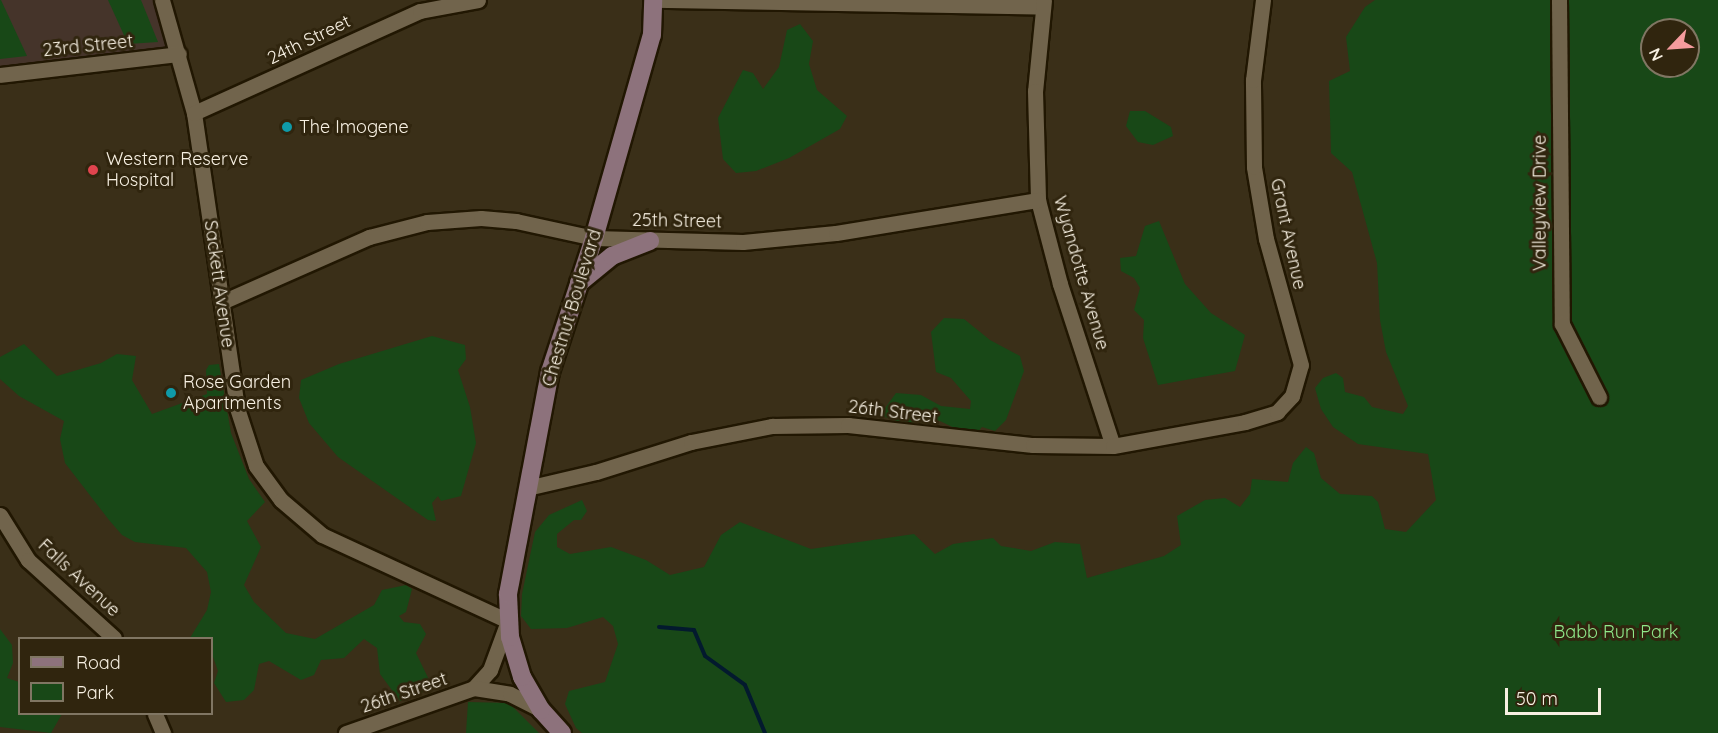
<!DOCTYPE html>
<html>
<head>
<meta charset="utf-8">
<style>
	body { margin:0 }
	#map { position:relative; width:1718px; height:733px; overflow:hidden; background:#3a2f18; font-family:Quicksand,sans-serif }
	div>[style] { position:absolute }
	.commercial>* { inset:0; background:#45342a }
	.green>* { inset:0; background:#184817 }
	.stream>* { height:4px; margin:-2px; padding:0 2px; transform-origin:2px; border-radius:2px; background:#031a2e }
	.roads { filter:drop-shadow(2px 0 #211702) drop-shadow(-2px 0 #211702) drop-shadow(0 2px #211702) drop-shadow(0 -2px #211702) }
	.street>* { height:15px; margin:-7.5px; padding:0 7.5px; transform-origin:7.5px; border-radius:7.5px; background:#71644c }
	.secondary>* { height:18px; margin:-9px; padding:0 9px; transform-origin:9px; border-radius:9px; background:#8d727c }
	.dots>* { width:16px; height:16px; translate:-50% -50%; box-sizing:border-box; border:3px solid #30250e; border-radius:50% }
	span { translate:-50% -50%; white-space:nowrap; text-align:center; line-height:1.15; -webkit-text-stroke:6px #30250e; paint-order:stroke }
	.street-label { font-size:18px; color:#f7f0e2 }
	.poi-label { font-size:18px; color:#f7f0e2 }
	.left { translate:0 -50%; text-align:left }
	.park-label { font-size:18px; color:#8fe88a }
	.legend { position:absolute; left:18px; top:637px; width:195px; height:78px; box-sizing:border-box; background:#30250e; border:2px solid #807663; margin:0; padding:8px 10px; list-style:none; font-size:18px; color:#f7f0e2 }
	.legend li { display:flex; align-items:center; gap:12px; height:30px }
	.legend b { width:30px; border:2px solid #807663 }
	.north { position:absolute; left:1640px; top:18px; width:60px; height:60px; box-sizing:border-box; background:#30250e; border:2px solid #807663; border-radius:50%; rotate:245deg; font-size:16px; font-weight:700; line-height:24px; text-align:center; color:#f7f0e2 }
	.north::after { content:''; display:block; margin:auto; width:21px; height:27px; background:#f59b9d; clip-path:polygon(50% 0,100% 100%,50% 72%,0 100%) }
	.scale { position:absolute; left:1505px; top:688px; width:96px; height:27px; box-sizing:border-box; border:3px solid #f7f0e2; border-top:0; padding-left:8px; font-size:18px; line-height:21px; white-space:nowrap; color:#f7f0e2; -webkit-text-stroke:4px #30250e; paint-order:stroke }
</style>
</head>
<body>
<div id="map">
	<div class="commercial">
		<i style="clip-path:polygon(0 0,162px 0,179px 54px,0 75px)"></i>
	</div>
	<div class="green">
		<i style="clip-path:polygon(0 0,1px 0,27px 56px,0 59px)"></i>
		<i style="clip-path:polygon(108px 0,141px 0,158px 42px,128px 44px)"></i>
		<i style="clip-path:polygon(evenodd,1375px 0,1718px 0,1718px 733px,582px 733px,576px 728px,565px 704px,569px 691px,605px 682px,618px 644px,613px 626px,603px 617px,567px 628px,531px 629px,521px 616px,522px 594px,535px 532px,549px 515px,582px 500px,587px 511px,581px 520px,574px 520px,557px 534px,557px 547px,570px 554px,611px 547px,646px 560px,670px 575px,704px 567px,721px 535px,740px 522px,811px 549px,914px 534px,935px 554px,953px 544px,993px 538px,1001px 546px,1031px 551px,1055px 542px,1080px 544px,1087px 578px,1164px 556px,1181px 545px,1177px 516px,1205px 500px,1225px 498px,1240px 507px,1250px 494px,1252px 479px,1288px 482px,1293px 463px,1306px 447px,1314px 453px,1321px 478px,1340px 494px,1372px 496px,1378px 502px,1385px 529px,1406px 532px,1436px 500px,1428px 454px,1358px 444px,1333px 427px,1321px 409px,1315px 388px,1323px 378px,1336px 373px,1343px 378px,1345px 392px,1364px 397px,1372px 407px,1403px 414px,1408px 406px,1386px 352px,1380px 320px,1377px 263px,1352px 172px,1331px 153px,1329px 81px,1350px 71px,1346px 37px,1365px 7px,1375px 0,1652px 30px,1688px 30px,1688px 66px,1652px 66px,1652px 30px)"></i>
		<i style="clip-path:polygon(800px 24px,813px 41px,809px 64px,817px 90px,847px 116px,840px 129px,789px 158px,756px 171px,736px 173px,723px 159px,718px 118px,743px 70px,753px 73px,763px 89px,779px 67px,787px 30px)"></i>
		<i style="clip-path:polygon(1130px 111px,1145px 111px,1171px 127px,1173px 136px,1153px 145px,1138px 142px,1126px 126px)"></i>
		<i style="clip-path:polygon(1159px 221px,1185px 284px,1211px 313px,1245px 335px,1235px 371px,1158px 385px,1143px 338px,1144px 320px,1134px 310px,1140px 288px,1134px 278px,1121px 271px,1120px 258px,1136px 256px,1145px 226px)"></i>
		<i style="clip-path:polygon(944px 318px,964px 319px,990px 340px,1020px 356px,1024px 371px,1006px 420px,995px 431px,982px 427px,973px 437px,940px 421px,901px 423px,880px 415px,896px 393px,921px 395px,941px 406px,970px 409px,971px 401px,951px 378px,936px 372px,931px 332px)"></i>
		<i style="clip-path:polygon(432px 336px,465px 345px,466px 359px,458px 370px,470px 407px,476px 443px,461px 496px,441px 501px,438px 496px,432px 503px,436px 521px,428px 520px,338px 457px,309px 423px,299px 398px,301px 380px,339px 364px)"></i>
		<i style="clip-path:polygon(24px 344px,57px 376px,101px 363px,117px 354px,136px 356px,132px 380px,152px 414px,207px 394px,206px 370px,209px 365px,219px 364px,231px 433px,249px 479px,265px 502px,247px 521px,261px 547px,244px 585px,254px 602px,286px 633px,315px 639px,374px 605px,382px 590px,406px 585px,412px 589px,406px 612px,399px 616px,404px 622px,420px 624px,426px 634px,416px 653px,433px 688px,400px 701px,380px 674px,377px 648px,364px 639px,344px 658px,321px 660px,314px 675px,301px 680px,269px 661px,259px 664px,254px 690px,244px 700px,226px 702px,214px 683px,218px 671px,212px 654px,212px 638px,190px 638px,207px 610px,211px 592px,207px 572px,186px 548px,135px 542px,122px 535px,109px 520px,65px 463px,60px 439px,64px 421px,19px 396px,0 379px,0 357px)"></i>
		<i style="clip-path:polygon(0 629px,12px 645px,13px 663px,7px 678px,19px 682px,20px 714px,62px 714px,51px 733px,0 727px)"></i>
		<i style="clip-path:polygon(468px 702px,509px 703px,539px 733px,466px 733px)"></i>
	</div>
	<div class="stream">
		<i style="left:659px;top:627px;width:35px;rotate:5deg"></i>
		<i style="left:694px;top:630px;width:28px;rotate:67deg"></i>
		<i style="left:705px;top:656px;width:49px;rotate:35.9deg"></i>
		<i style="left:745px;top:685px;width:52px;rotate:67.4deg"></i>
	</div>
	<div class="roads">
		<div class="street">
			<i style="left:162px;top:0;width:117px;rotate:74.2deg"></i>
			<i style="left:194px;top:113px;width:298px;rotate:81.7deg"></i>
			<i style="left:237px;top:408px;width:61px;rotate:71.9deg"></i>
			<i style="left:256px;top:466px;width:42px;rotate:53.7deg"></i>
			<i style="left:281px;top:500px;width:54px;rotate:40.5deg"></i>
			<i style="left:322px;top:535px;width:205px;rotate:24.8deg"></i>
			<i style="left:508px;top:621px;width:52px;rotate:110.2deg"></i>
			<i style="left:490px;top:670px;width:24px;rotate:132deg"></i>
			<i style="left:474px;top:688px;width:136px;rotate:160.6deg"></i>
			<i style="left:661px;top:0;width:382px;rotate:1deg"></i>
			<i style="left:1044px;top:0;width:91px;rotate:95.6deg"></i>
			<i style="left:1035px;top:91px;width:109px;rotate:88.4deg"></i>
			<i style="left:1038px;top:200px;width:87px;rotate:75.3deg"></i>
			<i style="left:1060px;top:284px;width:170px;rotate:71.9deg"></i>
			<i style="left:1559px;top:0;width:324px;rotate:89.5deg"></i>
			<i style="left:1562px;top:324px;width:82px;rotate:63.1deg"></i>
			<i style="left:0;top:75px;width:180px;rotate:-6.7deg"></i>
			<i style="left:194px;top:113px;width:248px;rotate:-24.3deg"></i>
			<i style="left:420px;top:11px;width:59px;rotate:-10.7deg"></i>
			<i style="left:222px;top:302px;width:161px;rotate:-23.9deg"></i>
			<i style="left:369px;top:237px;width:60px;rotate:-14.5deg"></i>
			<i style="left:427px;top:222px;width:54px;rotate:-4.2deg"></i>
			<i style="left:481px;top:218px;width:35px;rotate:5deg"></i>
			<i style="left:516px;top:221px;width:80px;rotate:12.3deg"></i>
			<i style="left:594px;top:238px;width:149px;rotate:1.5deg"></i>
			<i style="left:743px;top:242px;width:93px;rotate:-5.5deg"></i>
			<i style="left:836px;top:233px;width:205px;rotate:-9.3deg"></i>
			<i style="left:527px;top:488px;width:71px;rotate:-13.1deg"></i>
			<i style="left:596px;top:472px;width:100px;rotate:-17.5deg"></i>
			<i style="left:691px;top:442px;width:83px;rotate:-11.2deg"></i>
			<i style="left:772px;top:426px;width:76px;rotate:-0.8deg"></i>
			<i style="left:848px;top:425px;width:186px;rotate:6.2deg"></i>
			<i style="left:1033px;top:445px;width:80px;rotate:0.7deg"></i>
			<i style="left:1113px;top:446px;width:134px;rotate:-10.3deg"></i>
			<i style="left:1245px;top:422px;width:34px;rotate:-17deg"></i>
			<i style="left:1277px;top:412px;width:22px;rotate:-47deg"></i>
			<i style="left:1292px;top:396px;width:32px;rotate:-74deg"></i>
			<i style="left:1301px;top:365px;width:131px;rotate:-105.5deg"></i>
			<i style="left:1266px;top:239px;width:73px;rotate:-99.5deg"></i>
			<i style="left:1254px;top:167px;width:87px;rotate:-90.7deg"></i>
			<i style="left:1253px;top:80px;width:81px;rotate:-82.9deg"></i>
			<i style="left:0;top:515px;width:53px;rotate:58.1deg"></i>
			<i style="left:28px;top:560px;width:116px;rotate:42.2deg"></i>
			<i style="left:474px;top:688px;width:36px;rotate:9deg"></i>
			<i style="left:510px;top:694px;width:35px;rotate:27deg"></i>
			<i style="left:155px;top:714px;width:21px;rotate:67deg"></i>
		</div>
		<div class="secondary">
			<i style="left:579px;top:283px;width:43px;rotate:-39.3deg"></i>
			<i style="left:612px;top:256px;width:41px;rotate:-21.5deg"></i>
			<i style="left:562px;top:733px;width:31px;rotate:-132deg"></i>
			<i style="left:541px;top:710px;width:38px;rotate:-120deg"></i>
			<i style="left:522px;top:677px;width:42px;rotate:-106.7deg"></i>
			<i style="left:510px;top:637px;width:43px;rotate:-92.7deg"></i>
			<i style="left:508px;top:594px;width:226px;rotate:-79.3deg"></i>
			<i style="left:550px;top:372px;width:141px;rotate:-71.8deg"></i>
			<i style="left:594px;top:238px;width:211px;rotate:-74.1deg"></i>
			<i style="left:652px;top:35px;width:35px;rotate:-88deg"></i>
		</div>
	</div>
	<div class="dots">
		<i style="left:287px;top:127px;background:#0f9aa8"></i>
		<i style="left:93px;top:170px;background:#e0444e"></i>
		<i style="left:171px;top:393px;background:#0f9aa8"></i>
	</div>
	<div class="street-label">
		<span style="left:309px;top:40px;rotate:-26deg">24th Street</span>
		<span style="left:88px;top:46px;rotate:-6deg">23rd Street</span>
		<span style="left:1540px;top:203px;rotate:-90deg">Valleyview Drive</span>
		<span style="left:677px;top:221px;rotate:1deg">25th Street</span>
		<span style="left:1288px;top:234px;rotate:78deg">Grant Avenue</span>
		<span style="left:1081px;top:273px;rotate:74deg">Wyandotte Avenue</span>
		<span style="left:219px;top:284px;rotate:82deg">Sackett Avenue</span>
		<span style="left:572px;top:308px;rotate:-73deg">Chestnut Boulevard</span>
		<span style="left:893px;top:412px;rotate:7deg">26th Street</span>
		<span style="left:79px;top:578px;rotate:43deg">Falls Avenue</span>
		<span style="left:404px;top:693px;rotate:-19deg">26th Street</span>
	</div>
	<div class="poi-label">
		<span class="left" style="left:299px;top:127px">The Imogene</span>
		<span class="left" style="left:106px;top:170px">Western Reserve<br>Hospital</span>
		<span class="left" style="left:183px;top:393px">Rose Garden<br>Apartments</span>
	</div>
	<div class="park-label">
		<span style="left:1616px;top:632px">Babb Run Park</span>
	</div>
	<ul class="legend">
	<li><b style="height:8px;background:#8d727c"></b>Road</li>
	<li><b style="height:16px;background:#184817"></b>Park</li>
	</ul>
	<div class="north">N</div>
	<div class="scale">50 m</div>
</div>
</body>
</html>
